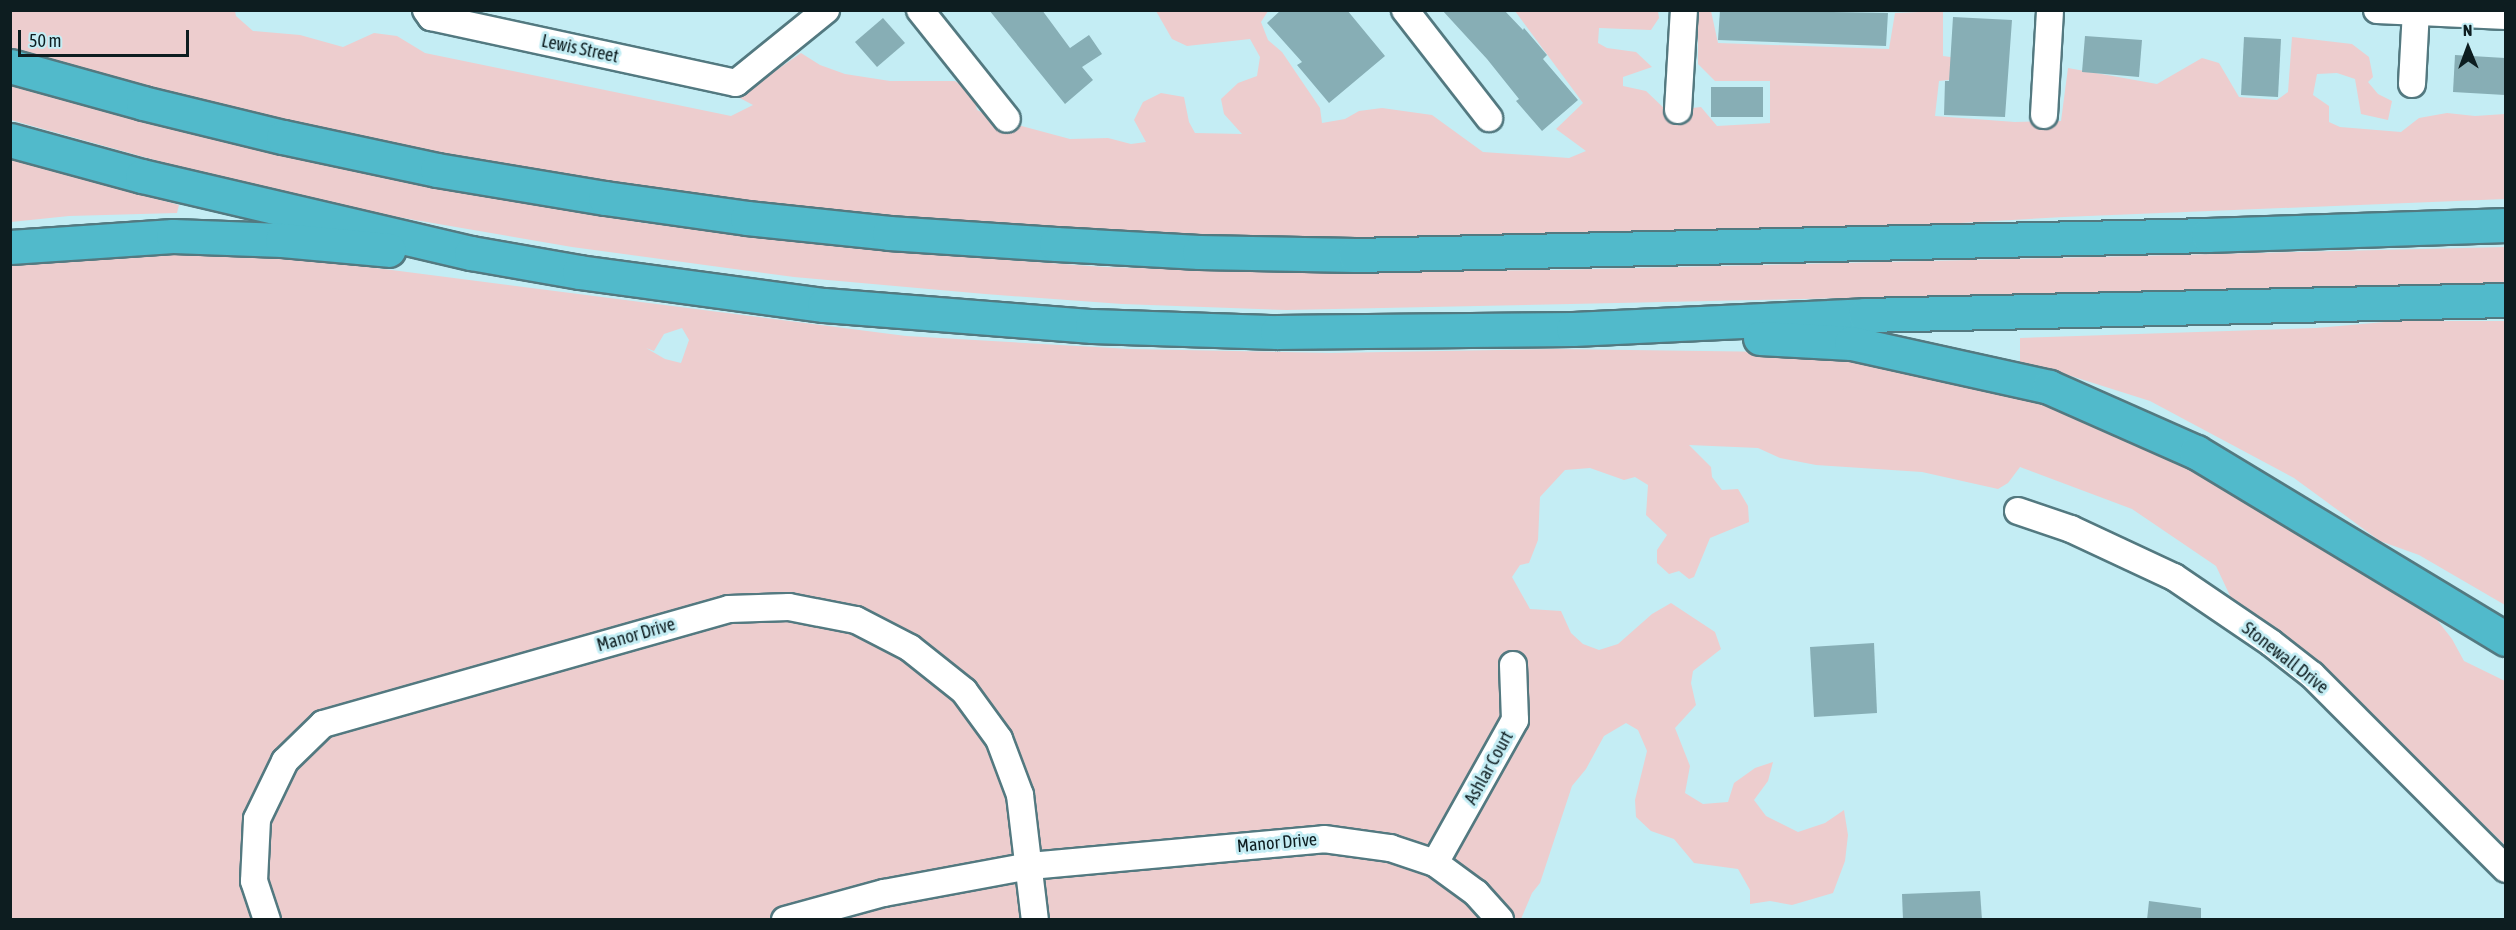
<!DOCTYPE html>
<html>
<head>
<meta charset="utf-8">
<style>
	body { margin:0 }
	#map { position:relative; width:2516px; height:930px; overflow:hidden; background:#c4edf4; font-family:"Asap Condensed",sans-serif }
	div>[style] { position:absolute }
	.green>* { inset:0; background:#edcdce }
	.building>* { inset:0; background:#87aeb5 }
	.roads { filter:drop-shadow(2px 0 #537980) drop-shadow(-2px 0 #537980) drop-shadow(0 2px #537980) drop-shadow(0 -2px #537980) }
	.minor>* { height:26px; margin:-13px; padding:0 13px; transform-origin:13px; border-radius:13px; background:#fff }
	.motorway>* { height:33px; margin:-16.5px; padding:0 16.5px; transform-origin:16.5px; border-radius:16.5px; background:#51bacb }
	span { translate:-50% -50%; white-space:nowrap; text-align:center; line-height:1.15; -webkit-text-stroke:6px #c4edf4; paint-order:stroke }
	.street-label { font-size:18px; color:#0d1d20 }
	.frame { position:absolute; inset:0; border:12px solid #0d1d20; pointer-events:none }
	.north { position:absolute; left:2438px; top:18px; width:60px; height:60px; -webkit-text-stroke:4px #c4edf4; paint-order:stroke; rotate:359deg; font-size:16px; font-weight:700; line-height:24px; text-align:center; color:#0d1d20 }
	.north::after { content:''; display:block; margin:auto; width:21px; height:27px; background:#0d1d20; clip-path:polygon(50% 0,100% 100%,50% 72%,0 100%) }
	.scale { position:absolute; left:18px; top:30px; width:171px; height:27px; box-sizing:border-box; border:3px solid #0d1d20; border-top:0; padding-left:8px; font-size:18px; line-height:21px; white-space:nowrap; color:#0d1d20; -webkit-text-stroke:4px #c4edf4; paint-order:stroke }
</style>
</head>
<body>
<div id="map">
	<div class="green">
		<i style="clip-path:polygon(10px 11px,235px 11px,236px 16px,253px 31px,300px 35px,343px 47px,374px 33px,397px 36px,425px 53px,731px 116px,753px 105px,738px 97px,801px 53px,820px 65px,845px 74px,890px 81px,955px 81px,973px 93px,977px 110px,996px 119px,1070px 139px,1108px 138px,1131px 144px,1146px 142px,1134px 120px,1143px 102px,1161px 93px,1184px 97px,1189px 122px,1195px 133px,1242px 134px,1224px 114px,1221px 99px,1238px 83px,1257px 76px,1260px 57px,1250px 39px,1187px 46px,1172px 39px,1156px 11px,1268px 11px,1261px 22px,1268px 40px,1282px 52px,1320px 108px,1322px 123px,1345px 119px,1359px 111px,1382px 108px,1432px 115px,1483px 152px,1569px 158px,1586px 151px,1556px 129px,1583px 103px,1515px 11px,1658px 11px,1659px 18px,1651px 30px,1599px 28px,1598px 43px,1607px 48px,1636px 52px,1652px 67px,1623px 77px,1623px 86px,1646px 91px,1667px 111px,1701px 107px,1717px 126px,1770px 123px,1770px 81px,1715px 81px,1698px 64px,1698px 11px,1711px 11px,1718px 43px,1889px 49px,1895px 13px,1943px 11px,1943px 56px,1994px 63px,1993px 75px,1939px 81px,1935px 116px,2015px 122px,2061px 121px,2068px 68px,2157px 84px,2202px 58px,2219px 63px,2239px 97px,2277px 100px,2288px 92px,2292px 37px,2352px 44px,2369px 57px,2373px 77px,2368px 82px,2378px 94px,2392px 101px,2388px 120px,2361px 114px,2355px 79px,2337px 73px,2317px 74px,2313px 95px,2329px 106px,2329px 122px,2340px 127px,2401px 132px,2419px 118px,2447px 113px,2475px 116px,2505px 114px,2505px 199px,2064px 217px,1908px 226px,1333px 240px,1176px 237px,892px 218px,728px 199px,498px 164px,360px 139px,205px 103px,11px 51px)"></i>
		<i style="clip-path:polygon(10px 84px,253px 145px,464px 193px,644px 223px,887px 251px,1103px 267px,1293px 272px,1553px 270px,2505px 247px,2505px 284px,1286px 310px,1122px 304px,985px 294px,794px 277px,572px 247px,380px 214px,169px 164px,11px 120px)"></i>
		<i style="clip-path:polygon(10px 157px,179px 205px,177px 213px,69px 216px,11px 222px)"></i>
		<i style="clip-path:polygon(evenodd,213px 247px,906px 336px,1130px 349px,1330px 353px,1556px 349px,1778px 352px,1871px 363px,2025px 397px,2094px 421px,2184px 461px,2430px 611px,2452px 639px,2464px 661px,2505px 681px,2505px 845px,2280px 631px,2232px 600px,2216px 566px,2132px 509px,2020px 467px,2008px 483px,1998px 489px,1922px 472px,1816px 465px,1780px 458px,1758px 448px,1689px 445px,1711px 467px,1712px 477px,1722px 490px,1738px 489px,1748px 506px,1749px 522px,1710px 538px,1694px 577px,1689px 579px,1679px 571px,1669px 574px,1657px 563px,1657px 550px,1667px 535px,1646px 515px,1648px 485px,1635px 477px,1624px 480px,1590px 468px,1565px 470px,1540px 497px,1538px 540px,1529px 563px,1520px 565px,1512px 577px,1530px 609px,1561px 611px,1571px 633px,1583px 644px,1599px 650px,1618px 644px,1652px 614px,1671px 603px,1715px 632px,1721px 649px,1693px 671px,1691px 683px,1696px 705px,1675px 728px,1690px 766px,1685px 793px,1703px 804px,1728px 802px,1734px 783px,1755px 768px,1773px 762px,1768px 781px,1754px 800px,1766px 816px,1798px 832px,1825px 823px,1844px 810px,1848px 835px,1845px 861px,1833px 893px,1792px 905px,1770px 901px,1750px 904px,1750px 890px,1738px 869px,1694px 863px,1674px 839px,1651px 831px,1636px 817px,1635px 800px,1647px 751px,1638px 730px,1626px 723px,1604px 736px,1586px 769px,1572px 786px,1540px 883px,1532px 893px,1521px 919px,11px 919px,10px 256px,213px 247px,682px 328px,689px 340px,681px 363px,665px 359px,646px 348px,654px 351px,664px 334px,682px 328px)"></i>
		<i style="clip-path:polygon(2397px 321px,2505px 321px,2505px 605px,2419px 555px,2380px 541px,2294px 478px,2150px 401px,2049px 369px,2020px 369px,2020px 338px,2316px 328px)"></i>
	</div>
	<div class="building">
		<i style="clip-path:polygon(989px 10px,1042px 10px,1070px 48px,1089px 35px,1102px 54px,1082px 67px,1093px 80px,1065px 104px)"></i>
		<i style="clip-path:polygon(1281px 10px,1347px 10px,1385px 56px,1329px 103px,1297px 65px,1302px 62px,1267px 23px)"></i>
		<i style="clip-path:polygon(1442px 10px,1504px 10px,1523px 30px,1524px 28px,1547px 55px,1543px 59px,1578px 100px,1542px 131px,1516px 101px,1519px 99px,1487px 59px)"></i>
		<i style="clip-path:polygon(1720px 10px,1888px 13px,1886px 46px,1718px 40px)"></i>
		<i style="clip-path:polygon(1953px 17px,2012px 20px,2005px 117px,1944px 115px,1945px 81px,1949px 81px)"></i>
		<i style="clip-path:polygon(883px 18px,905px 43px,877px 67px,855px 42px)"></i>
		<i style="clip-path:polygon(2085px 36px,2142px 40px,2139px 77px,2082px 72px)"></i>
		<i style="clip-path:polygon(2244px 37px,2281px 39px,2278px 97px,2241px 95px)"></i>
		<i style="clip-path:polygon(2455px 55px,2505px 58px,2505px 95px,2453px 92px)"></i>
		<i style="clip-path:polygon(1711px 87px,1763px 87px,1763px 117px,1711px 117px)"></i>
		<i style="clip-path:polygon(1874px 643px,1877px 713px,1814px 717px,1810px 647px)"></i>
		<i style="clip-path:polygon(1980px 891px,1982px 920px,1903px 920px,1902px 894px)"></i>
		<i style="clip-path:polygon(2149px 901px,2201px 908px,2201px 920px,2147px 920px)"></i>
	</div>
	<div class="roads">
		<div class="minor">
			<i style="left:426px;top:10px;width:9px;rotate:54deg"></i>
			<i style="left:431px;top:17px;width:312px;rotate:12.2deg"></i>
			<i style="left:736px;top:83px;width:116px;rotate:-39deg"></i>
			<i style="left:920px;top:10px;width:139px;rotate:51.4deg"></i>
			<i style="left:1405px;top:10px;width:137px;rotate:52.1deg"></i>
			<i style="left:2377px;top:10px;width:129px;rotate:2.7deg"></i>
			<i style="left:2412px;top:84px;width:74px;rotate:-86.9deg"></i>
			<i style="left:1678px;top:110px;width:100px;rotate:-86.6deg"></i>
			<i style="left:2044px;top:115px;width:105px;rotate:-86.7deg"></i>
			<i style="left:2018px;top:511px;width:56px;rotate:18.8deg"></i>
			<i style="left:2071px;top:529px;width:114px;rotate:25deg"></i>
			<i style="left:2174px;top:577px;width:117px;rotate:34.2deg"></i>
			<i style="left:2271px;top:643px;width:52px;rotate:38deg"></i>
			<i style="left:2312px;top:675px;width:274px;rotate:45deg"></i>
			<i style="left:1435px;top:863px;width:164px;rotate:-60.8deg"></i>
			<i style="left:1515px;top:720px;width:55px;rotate:-92.1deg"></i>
			<i style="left:267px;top:920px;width:41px;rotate:-108.4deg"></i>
			<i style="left:254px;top:881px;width:62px;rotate:-87.2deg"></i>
			<i style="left:257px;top:819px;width:64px;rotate:-64.2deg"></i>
			<i style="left:285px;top:761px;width:53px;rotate:-44.2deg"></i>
			<i style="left:323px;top:724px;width:422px;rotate:-15.8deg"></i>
			<i style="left:729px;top:609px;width:60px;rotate:-1.9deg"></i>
			<i style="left:789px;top:607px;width:68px;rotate:11deg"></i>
			<i style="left:856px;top:620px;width:61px;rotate:27.4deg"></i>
			<i style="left:910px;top:648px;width:69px;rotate:38.5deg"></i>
			<i style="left:964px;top:691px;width:59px;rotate:53.9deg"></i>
			<i style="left:999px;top:739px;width:60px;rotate:69.4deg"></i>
			<i style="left:1020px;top:795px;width:126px;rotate:83.2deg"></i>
			<i style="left:785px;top:920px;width:103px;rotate:-15.3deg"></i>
			<i style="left:884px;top:893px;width:148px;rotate:-10.5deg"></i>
			<i style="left:1030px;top:866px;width:295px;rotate:-5.2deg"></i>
			<i style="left:1324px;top:839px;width:67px;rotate:7.8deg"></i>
			<i style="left:1390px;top:848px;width:47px;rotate:18.4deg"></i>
			<i style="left:1435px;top:863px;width:51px;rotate:36.2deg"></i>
			<i style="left:1476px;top:893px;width:36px;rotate:48deg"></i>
		</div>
		<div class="motorway">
			<i style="left:10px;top:66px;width:138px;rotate:15.5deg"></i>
			<i style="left:143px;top:103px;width:144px;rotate:13.7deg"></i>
			<i style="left:283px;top:137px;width:157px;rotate:12.1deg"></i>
			<i style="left:437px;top:170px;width:170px;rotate:9.5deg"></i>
			<i style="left:605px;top:198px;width:143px;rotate:8deg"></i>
			<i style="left:747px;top:218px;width:143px;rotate:6deg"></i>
			<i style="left:889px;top:233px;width:167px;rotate:3.8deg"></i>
			<i style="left:1056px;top:244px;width:143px;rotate:3.2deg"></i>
			<i style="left:1199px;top:252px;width:156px;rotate:1.1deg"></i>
			<i style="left:1355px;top:255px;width:853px;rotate:-1.34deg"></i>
			<i style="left:2208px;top:235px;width:298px;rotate:-1.9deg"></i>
			<i style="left:10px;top:140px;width:137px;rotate:15.3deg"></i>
			<i style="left:142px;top:176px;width:338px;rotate:13.2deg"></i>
			<i style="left:471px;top:253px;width:110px;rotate:10deg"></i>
			<i style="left:579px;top:272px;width:247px;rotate:7.7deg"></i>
			<i style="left:824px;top:305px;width:269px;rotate:4.5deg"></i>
			<i style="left:1092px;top:326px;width:185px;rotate:1.9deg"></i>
			<i style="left:1277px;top:332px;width:296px;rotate:-0.6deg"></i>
			<i style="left:1573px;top:329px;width:292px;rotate:-2.7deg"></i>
			<i style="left:1865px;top:315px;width:641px;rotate:-1.34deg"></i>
			<i style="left:10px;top:247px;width:163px;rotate:-3.9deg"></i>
			<i style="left:173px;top:236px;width:109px;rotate:2.1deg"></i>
			<i style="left:282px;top:240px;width:107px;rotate:5.3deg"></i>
			<i style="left:1760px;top:338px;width:91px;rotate:3.1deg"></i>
			<i style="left:1851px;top:343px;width:203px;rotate:12.5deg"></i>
			<i style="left:2049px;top:387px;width:161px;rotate:23.9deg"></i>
			<i style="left:2196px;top:452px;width:362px;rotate:31.1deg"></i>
		</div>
	</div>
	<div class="street-label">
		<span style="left:580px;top:49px;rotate:12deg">Lewis Street</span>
		<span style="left:636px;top:635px;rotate:-16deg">Manor Drive</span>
		<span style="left:2285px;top:658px;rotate:38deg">Stonewall Drive</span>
		<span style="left:1489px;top:768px;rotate:-61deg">Ashlar Court</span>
		<span style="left:1277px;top:843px;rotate:-5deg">Manor Drive</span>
	</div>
	<div class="frame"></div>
	<div class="north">N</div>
	<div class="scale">50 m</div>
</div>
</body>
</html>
